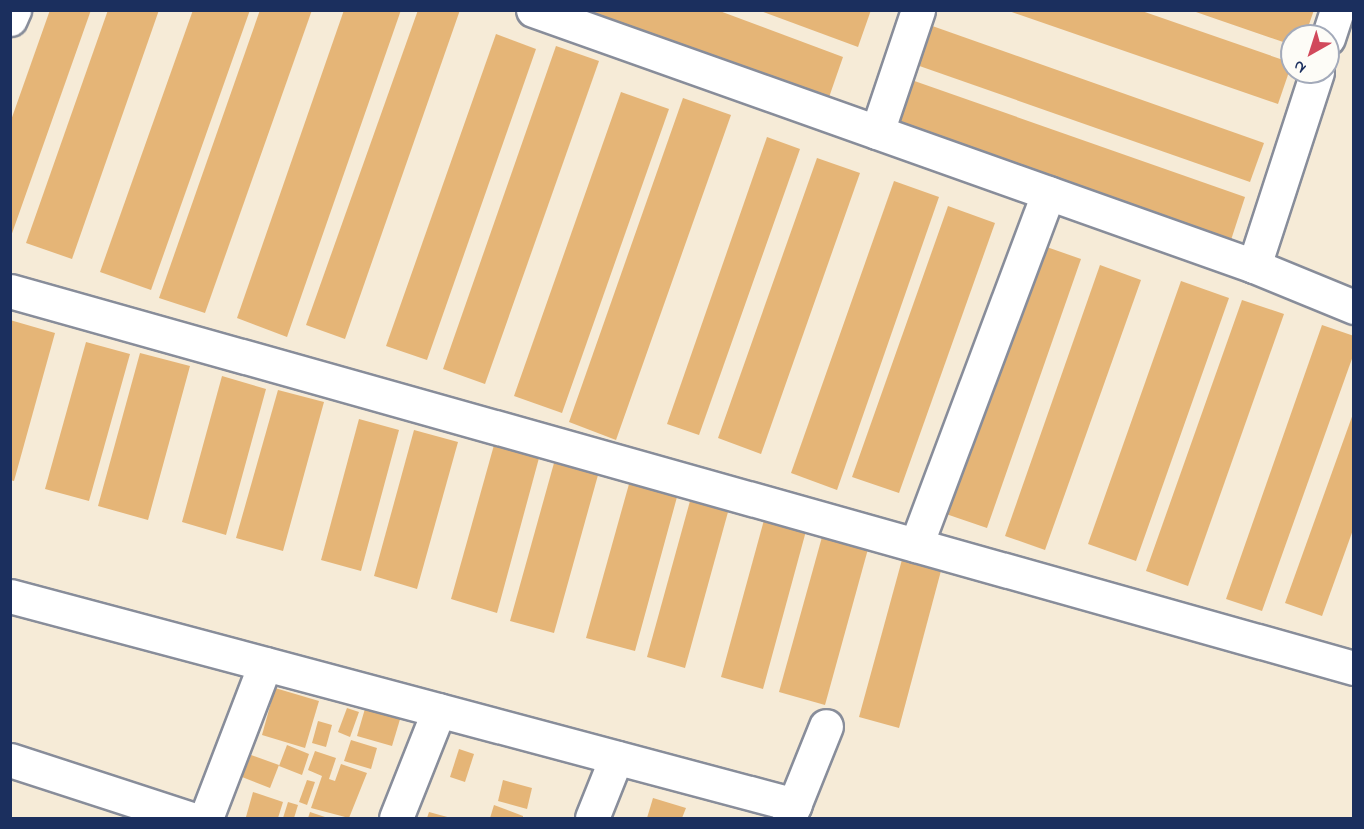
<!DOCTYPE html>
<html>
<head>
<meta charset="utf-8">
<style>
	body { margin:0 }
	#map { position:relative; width:1364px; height:829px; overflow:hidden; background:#f6ebd7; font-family:"Indie Flower",sans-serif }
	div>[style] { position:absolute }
	.building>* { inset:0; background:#e5b577 }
	.roads { filter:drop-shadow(2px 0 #888d9a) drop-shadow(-2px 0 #888d9a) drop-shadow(0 2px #888d9a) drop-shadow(0 -2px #888d9a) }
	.minor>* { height:33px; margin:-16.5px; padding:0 16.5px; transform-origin:16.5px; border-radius:16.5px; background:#fff }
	span { translate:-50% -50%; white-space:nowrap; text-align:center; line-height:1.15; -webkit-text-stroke:4.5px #fdfcf7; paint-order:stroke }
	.frame { position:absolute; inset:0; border:12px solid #1b2f5e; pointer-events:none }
	.north { position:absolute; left:1280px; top:24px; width:60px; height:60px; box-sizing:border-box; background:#fdfcf7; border:2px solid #a3aaba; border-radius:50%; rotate:219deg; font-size:16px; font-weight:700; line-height:24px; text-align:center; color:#1b2f5e }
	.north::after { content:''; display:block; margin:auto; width:21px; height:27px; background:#d1495b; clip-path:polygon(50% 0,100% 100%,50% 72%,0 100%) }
</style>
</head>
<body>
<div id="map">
	<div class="building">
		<i style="clip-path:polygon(50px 10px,91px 10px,10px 239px,10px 123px)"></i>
		<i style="clip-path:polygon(108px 10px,159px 10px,72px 259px,26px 243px)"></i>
		<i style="clip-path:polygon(193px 10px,250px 10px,151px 290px,100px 272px)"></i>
		<i style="clip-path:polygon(260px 10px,312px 10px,205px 313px,159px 298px)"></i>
		<i style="clip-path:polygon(344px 10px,401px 10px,287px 337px,237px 318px)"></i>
		<i style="clip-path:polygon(418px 10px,460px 10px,345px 339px,306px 325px)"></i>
		<i style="clip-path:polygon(573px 10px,717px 10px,843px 57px,827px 103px)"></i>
		<i style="clip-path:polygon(758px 10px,871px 10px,858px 47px)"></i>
		<i style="clip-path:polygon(1006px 10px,1139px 10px,1292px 63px,1278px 104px)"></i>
		<i style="clip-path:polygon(1314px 10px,1305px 36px,1292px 36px,1292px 45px,1193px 11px)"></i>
		<i style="clip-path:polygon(921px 22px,1264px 143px,1250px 182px,908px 62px)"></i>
		<i style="clip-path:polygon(496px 34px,536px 49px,427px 360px,386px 346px)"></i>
		<i style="clip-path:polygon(556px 46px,599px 61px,485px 384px,443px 369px)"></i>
		<i style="clip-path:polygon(903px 77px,1245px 197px,1231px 240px,888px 120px)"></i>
		<i style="clip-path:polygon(621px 92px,669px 109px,562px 413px,514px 396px)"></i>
		<i style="clip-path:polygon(683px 98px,731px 115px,616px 440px,569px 422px)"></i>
		<i style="clip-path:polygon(767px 137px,800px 149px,699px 435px,667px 424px)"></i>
		<i style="clip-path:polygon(817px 158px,860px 173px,761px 454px,718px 438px)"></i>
		<i style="clip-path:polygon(894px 181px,939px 197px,837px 490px,791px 473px)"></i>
		<i style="clip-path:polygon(948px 206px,995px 223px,899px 493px,852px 477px)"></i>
		<i style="clip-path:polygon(1041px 245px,1081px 259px,987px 528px,946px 514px)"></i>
		<i style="clip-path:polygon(1100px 265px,1141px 280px,1045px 550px,1005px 536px)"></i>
		<i style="clip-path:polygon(1181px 281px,1229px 298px,1136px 561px,1088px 544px)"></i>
		<i style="clip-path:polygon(1242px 300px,1284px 314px,1188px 586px,1146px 571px)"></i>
		<i style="clip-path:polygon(10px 320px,55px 333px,14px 481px,10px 480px)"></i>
		<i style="clip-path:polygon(1322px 325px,1354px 336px,1354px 353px,1262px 611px,1226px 599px)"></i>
		<i style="clip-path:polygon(86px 342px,130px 354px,89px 501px,45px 489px)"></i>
		<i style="clip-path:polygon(140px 353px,190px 366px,148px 520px,98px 506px)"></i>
		<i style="clip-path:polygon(222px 376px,266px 389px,226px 535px,182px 522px)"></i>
		<i style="clip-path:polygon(278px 390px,324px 402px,283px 551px,236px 538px)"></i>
		<i style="clip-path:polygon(1354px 411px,1354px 527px,1322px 616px,1285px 603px)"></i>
		<i style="clip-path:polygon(359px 419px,399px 430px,361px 571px,321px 560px)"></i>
		<i style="clip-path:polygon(414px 430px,458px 442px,417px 589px,374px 576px)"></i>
		<i style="clip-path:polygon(494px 445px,539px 458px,497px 613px,451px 599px)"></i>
		<i style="clip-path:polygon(554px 463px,598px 475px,554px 633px,510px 621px)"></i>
		<i style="clip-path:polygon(629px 484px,677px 497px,635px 651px,586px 638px)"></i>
		<i style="clip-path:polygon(690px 501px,728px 512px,685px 668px,647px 657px)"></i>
		<i style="clip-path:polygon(764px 520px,806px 531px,763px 689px,721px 677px)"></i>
		<i style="clip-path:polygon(822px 537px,868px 549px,825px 705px,779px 692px)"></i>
		<i style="clip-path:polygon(903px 556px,942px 567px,899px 728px,859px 717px)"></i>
		<i style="clip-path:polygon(275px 688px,319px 701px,305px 748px,262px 735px)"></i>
		<i style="clip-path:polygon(369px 695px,404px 706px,392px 746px,357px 736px)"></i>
		<i style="clip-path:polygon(347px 708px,359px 712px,350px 737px,338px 732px)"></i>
		<i style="clip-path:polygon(318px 721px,332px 725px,326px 747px,312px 743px)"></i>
		<i style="clip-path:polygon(351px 740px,377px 748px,371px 769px,344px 761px)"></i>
		<i style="clip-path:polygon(287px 745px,309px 754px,302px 775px,279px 766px)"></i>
		<i style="clip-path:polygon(459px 749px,474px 754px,465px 782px,450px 777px)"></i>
		<i style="clip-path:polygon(315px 751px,336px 758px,329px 779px,335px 781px,341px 764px,367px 773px,349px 818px,311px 808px,322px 776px,308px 770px)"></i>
		<i style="clip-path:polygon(251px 755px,279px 765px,270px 788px,242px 777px)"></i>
		<i style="clip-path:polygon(307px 780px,315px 782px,307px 805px,299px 802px)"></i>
		<i style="clip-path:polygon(503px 780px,532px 788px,527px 809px,498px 801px)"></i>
		<i style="clip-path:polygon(253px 792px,283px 802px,278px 818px,246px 817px)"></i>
		<i style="clip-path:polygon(653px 798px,686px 808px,682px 818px,647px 818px)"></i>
		<i style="clip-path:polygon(288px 802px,298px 805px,294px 818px,283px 818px)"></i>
		<i style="clip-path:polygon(494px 805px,523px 816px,523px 818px,490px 818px)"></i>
		<i style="clip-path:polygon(310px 812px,328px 818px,308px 818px)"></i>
		<i style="clip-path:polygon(429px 812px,451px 818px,427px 818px)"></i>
	</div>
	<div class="roads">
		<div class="minor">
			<i style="left:533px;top:10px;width:765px;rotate:19.55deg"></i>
			<i style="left:1254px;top:266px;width:108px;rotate:22.3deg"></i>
			<i style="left:10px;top:19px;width:10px;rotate:-66deg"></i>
			<i style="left:1328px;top:38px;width:29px;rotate:-72deg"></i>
			<i style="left:877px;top:132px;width:129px;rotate:-71.4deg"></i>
			<i style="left:1254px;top:266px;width:204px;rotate:-72deg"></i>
			<i style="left:10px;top:291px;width:1396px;rotate:15.67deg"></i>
			<i style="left:916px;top:545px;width:376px;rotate:-69.4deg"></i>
			<i style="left:10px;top:596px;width:812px;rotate:14.91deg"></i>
			<i style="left:10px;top:760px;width:188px;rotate:18deg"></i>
			<i style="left:206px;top:818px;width:165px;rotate:-69deg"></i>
			<i style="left:396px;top:818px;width:116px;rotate:-68.3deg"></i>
			<i style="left:592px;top:818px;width:65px;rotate:-68.2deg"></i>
			<i style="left:789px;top:818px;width:99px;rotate:-68.1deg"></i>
		</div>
	</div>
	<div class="frame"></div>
	<div class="north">N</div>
</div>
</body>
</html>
